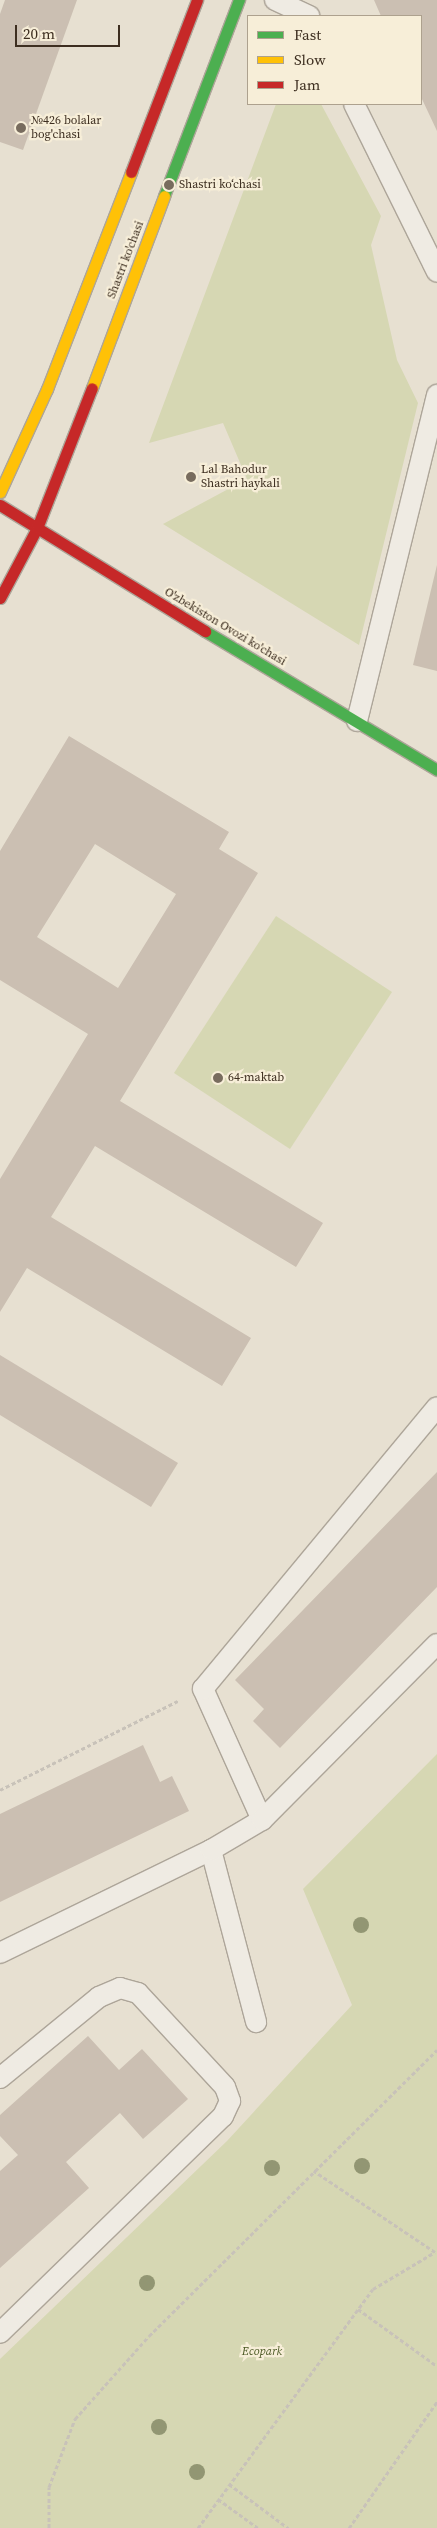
<!DOCTYPE html>
<html>
<head>
<meta charset="utf-8">
<style>
	body { margin:0 }
	#map { position:relative; width:437px; height:2528px; overflow:hidden; background:#e7e0d1; font-family:"Source Serif 4",serif }
	div>[style] { position:absolute }
	.green>* { inset:0; background:#d6d7b3 }
	.building>* { inset:0; background:#cbbfb2 }
	.path>* { height:3px; margin-top:-1.5px; transform-origin:0; background:repeating-linear-gradient(90deg,#c8c2b9 0 4px,transparent 0 6.5px) }
	.roads { filter:drop-shadow(1px 0 #ada599) drop-shadow(-1px 0 #ada599) drop-shadow(0 1px #ada599) drop-shadow(0 -1px #ada599) }
	.lane>* { height:20px; margin:-10px; padding:0 10px; transform-origin:10px; border-radius:10px; background:#efebe3 }
	.fast>* { height:11px; margin:-5.5px; padding:0 5.5px; transform-origin:5.5px; border-radius:5.5px; background:#4caf50 }
	.slow>* { height:11px; margin:-5.5px; padding:0 5.5px; transform-origin:5.5px; border-radius:5.5px; background:#ffc107 }
	.jam>* { height:11px; margin:-5.5px; padding:0 5.5px; transform-origin:5.5px; border-radius:5.5px; background:#c62828 }
	.trees>* { width:16px; height:16px; margin:-8px; border-radius:50%; background:#929673 }
	.dots>* { width:14px; height:14px; translate:-50% -50%; box-sizing:border-box; border:2px solid #f7eed8; border-radius:50% }
	span { translate:-50% -50%; white-space:nowrap; text-align:center; line-height:1.15; -webkit-text-stroke:4.5px #f7eed8; paint-order:stroke }
	.poi-label { font-size:12px; color:#3d2e20 }
	.left { translate:0 -50%; text-align:left }
	.street-label { font-size:12px; color:#3d2e20 }
	.park-label { font-size:12px; color:#4d5a26; font-style:italic }
	.legend { position:absolute; left:247px; top:15px; width:175px; height:90px; box-sizing:border-box; background:#f7eed8; border:1px solid #ada18e; margin:0; padding:6px 9px; list-style:none; font-size:15px; color:#3d2e20 }
	.legend li { display:flex; align-items:center; gap:10px; height:25px }
	.legend b { width:25px; border:1px solid #ada18e }
	.scale { position:absolute; left:15px; top:25px; width:105px; height:22px; box-sizing:border-box; border:2px solid #3d2e20; border-top:0; padding-left:6px; font-size:15px; line-height:18px; white-space:nowrap; color:#3d2e20; -webkit-text-stroke:4px #f7eed8; paint-order:stroke }
</style>
</head>
<body>
<div id="map">
	<div class="green">
		<i style="clip-path:polygon(276px 104px,321px 104px,381px 216px,371px 245px,397px 360px,418px 403px,359px 645px,163px 524px,247px 479px,223px 423px,149px 443px)"></i>
		<i style="clip-path:polygon(276px 916px,392px 992px,290px 1149px,174px 1073px)"></i>
		<i style="clip-path:polygon(437px 1754px,437px 2528px,0 2528px,0 2359px,227px 2141px,352px 2005px,303px 1889px)"></i>
	</div>
	<div class="building">
		<i style="clip-path:polygon(5px 0,77px 0,23px 150px,0 142px,0 14px)"></i>
		<i style="clip-path:polygon(374px 0,437px 0,437px 131px,421px 97px,421px 16px,381px 16px)"></i>
		<i style="clip-path:polygon(437px 565px,437px 671px,413px 665px)"></i>
		<i style="clip-path:polygon(evenodd,69px 736px,229px 832px,219px 849px,258px 873px,120px 1101px,323px 1223px,296px 1267px,95px 1146px,51px 1217px,251px 1338px,222px 1386px,27px 1268px,0 1312px,0 1179px,88px 1034px,0 980px,0 851px,69px 736px,95px 844px,176px 894px,118px 988px,37px 937px,95px 844px)"></i>
		<i style="clip-path:polygon(0 1355px,178px 1463px,151px 1507px,0 1415px)"></i>
		<i style="clip-path:polygon(437px 1472px,437px 1587px,280px 1748px,253px 1721px,264px 1709px,235px 1680px)"></i>
		<i style="clip-path:polygon(143px 1745px,160px 1782px,172px 1776px,189px 1811px,0 1902px,0 1814px)"></i>
		<i style="clip-path:polygon(88px 2036px,119px 2070px,142px 2049px,188px 2099px,143px 2139px,120px 2113px,66px 2162px,89px 2188px,0 2268px,0 2171px,18px 2155px,0 2136px,0 2115px)"></i>
	</div>
	<div class="path">
		<i style="left:0;top:1790px;width:199px;rotate:-26.6deg"></i>
		<i style="left:358px;top:2309px;width:97px;rotate:35.8deg"></i>
		<i style="left:229px;top:2484px;width:74px;rotate:36.7deg"></i>
		<i style="left:218px;top:2499px;width:49px;rotate:35.9deg"></i>
		<i style="left:49px;top:2528px;width:41px;rotate:-90deg"></i>
		<i style="left:49px;top:2487px;width:73px;rotate:-69.1deg"></i>
		<i style="left:75px;top:2419px;width:111px;rotate:-48.3deg"></i>
		<i style="left:149px;top:2336px;width:406px;rotate:-44.8deg"></i>
		<i style="left:198px;top:2528px;width:296px;rotate:-53.8deg"></i>
		<i style="left:373px;top:2289px;width:72px;rotate:-30.8deg"></i>
		<i style="left:435px;top:2252px;width:146px;rotate:-146.2deg"></i>
		<i style="left:349px;top:2528px;width:154px;rotate:-55.1deg"></i>
	</div>
	<div class="roads">
		<div class="lane">
			<i style="left:275px;top:0;width:38px;rotate:25deg"></i>
			<i style="left:354px;top:104px;width:187px;rotate:63.7deg"></i>
			<i style="left:357px;top:721px;width:336px;rotate:-76.2deg"></i>
			<i style="left:262px;top:1820px;width:144px;rotate:-114.2deg"></i>
			<i style="left:203px;top:1689px;width:366px;rotate:-50.3deg"></i>
			<i style="left:211px;top:1850px;width:178px;rotate:75.3deg"></i>
			<i style="left:0;top:1953px;width:235px;rotate:-26deg"></i>
			<i style="left:211px;top:1850px;width:59px;rotate:-30.5deg"></i>
			<i style="left:262px;top:1820px;width:248px;rotate:-45.2deg"></i>
			<i style="left:0;top:2078px;width:128px;rotate:-39.3deg"></i>
			<i style="left:99px;top:1997px;width:23px;rotate:-23deg"></i>
			<i style="left:120px;top:1988px;width:19px;rotate:16deg"></i>
			<i style="left:138px;top:1993px;width:128px;rotate:47.2deg"></i>
			<i style="left:225px;top:2087px;width:15px;rotate:70deg"></i>
			<i style="left:230px;top:2101px;width:17px;rotate:115deg"></i>
			<i style="left:223px;top:2116px;width:311px;rotate:135.8deg"></i>
		</div>
		<div class="fast">
			<i style="left:164px;top:196px;width:210px;rotate:-69.1deg"></i>
			<i style="left:205px;top:631px;width:270px;rotate:30.9deg"></i>
		</div>
		<div class="slow">
			<i style="left:92px;top:388px;width:205px;rotate:-69.4deg"></i>
			<i style="left:0;top:492px;width:113px;rotate:-65.5deg"></i>
			<i style="left:47px;top:389px;width:233px;rotate:-68.8deg"></i>
		</div>
		<div class="jam">
			<i style="left:131px;top:172px;width:184px;rotate:-69deg"></i>
			<i style="left:0;top:505px;width:241px;rotate:31.6deg"></i>
			<i style="left:0;top:598px;width:79px;rotate:-62.1deg"></i>
			<i style="left:37px;top:528px;width:150px;rotate:-68.6deg"></i>
		</div>
	</div>
	<div class="trees">
		<i style="left:361px;top:1925px"></i>
		<i style="left:362px;top:2166px"></i>
		<i style="left:272px;top:2168px"></i>
		<i style="left:147px;top:2283px"></i>
		<i style="left:159px;top:2427px"></i>
		<i style="left:197px;top:2472px"></i>
	</div>
	<div class="dots">
		<i style="left:21px;top:128px;background:#786c5e"></i>
		<i style="left:169px;top:185px;background:#786c5e"></i>
		<i style="left:191px;top:477px;background:#786c5e"></i>
		<i style="left:218px;top:1078px;background:#786c5e"></i>
	</div>
	<div class="poi-label">
		<span class="left" style="left:31px;top:128px">№426 bolalar<br>bog'chasi</span>
		<span class="left" style="left:179px;top:185px">Shastri koʻchasi</span>
		<span class="left" style="left:201px;top:477px">Lal Bahodur<br>Shastri haykali</span>
		<span class="left" style="left:228px;top:1078px">64-maktab</span>
	</div>
	<div class="street-label">
		<span style="left:126px;top:260px;rotate:-69deg">Shastri ko'chasi</span>
		<span style="left:225px;top:627px;rotate:31deg">O'zbekiston Ovozi ko'chasi</span>
	</div>
	<div class="park-label">
		<span style="left:262px;top:2352px">Ecopark</span>
	</div>
	<ul class="legend">
	<li><b style="height:6px;background:#4caf50"></b>Fast</li>
	<li><b style="height:6px;background:#ffc107"></b>Slow</li>
	<li><b style="height:6px;background:#c62828"></b>Jam</li>
	</ul>
	<div class="scale">20 m</div>
</div>
</body>
</html>
